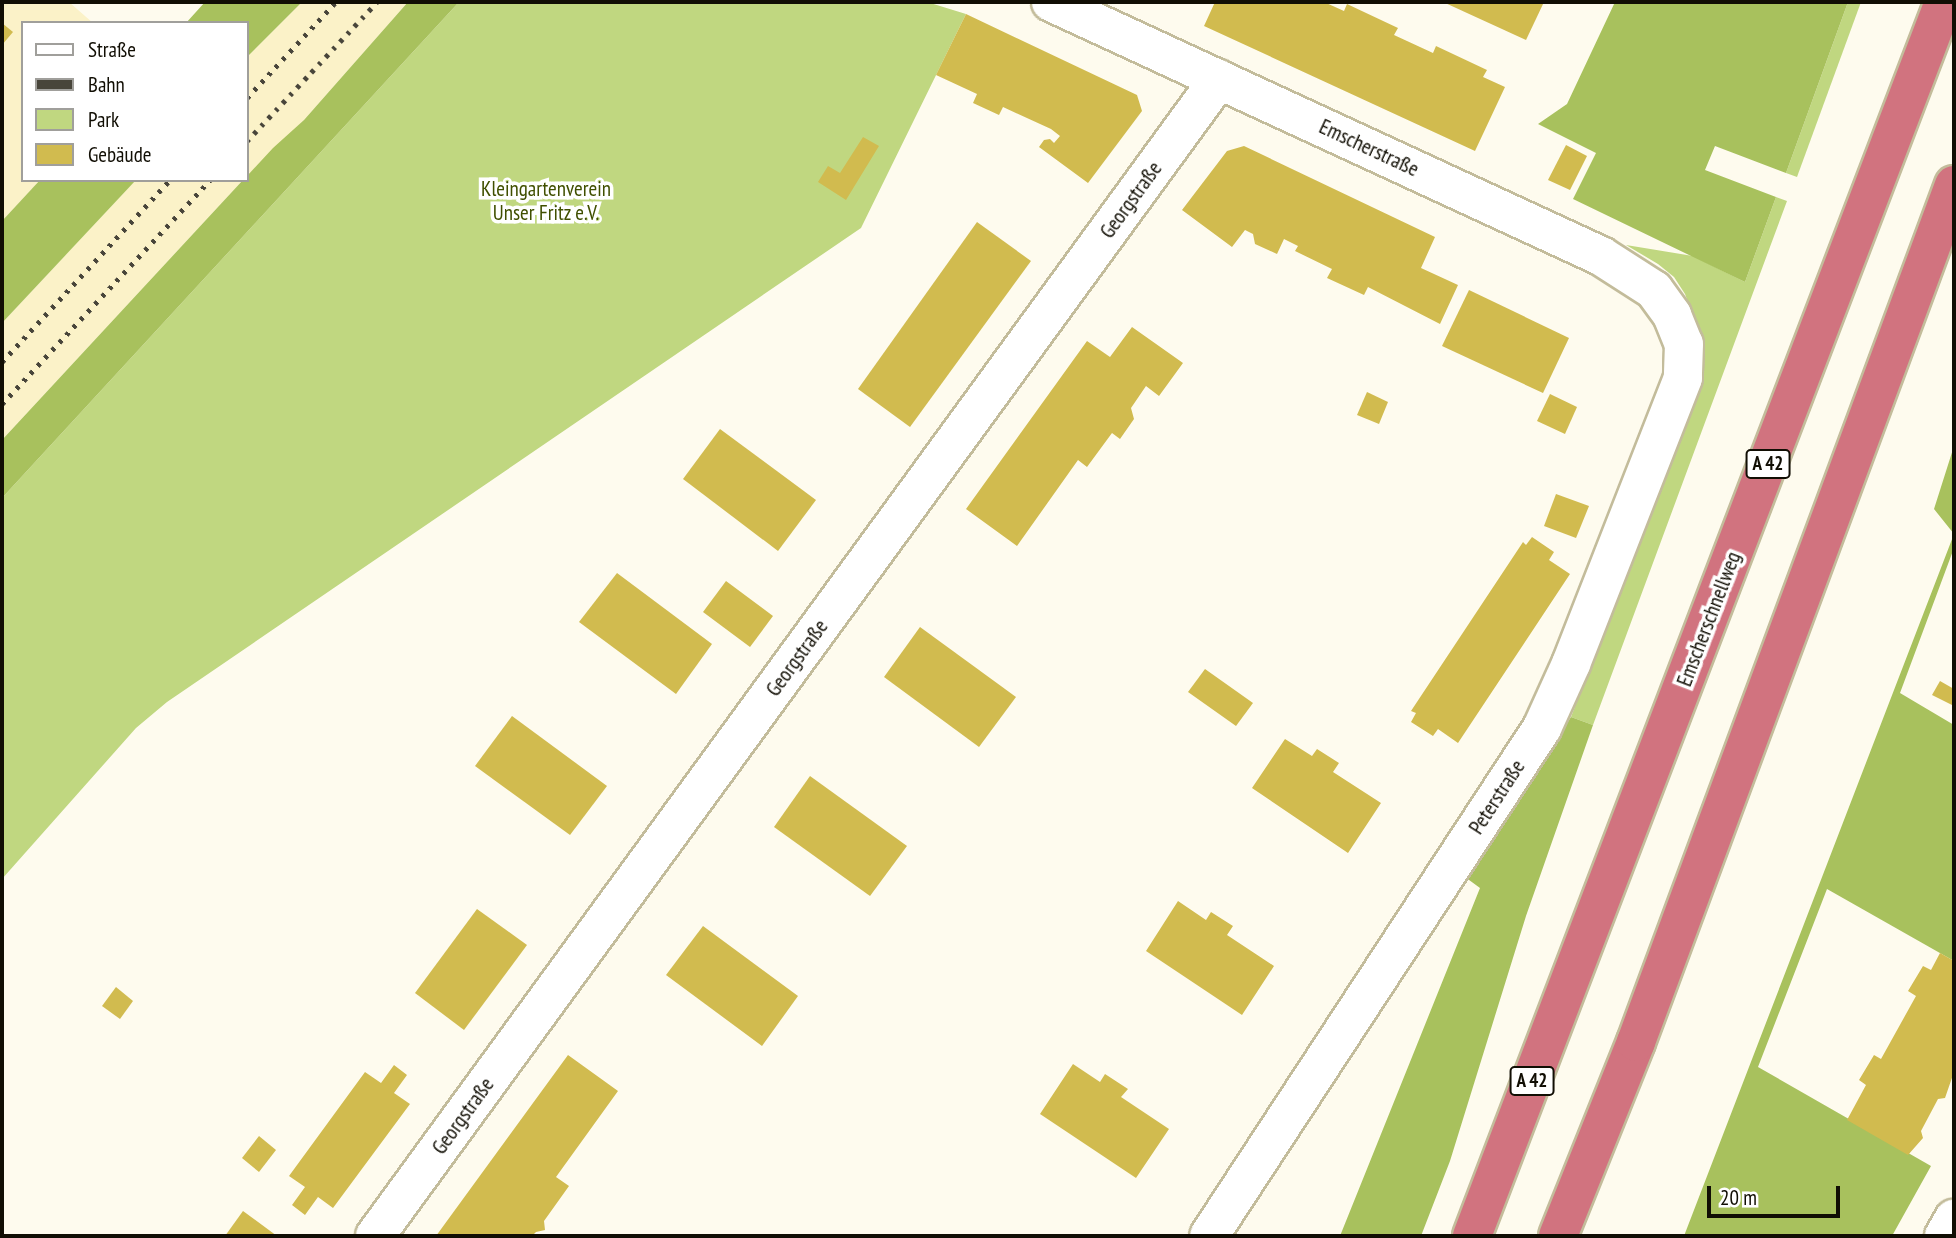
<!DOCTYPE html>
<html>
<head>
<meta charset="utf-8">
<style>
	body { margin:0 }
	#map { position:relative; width:1956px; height:1238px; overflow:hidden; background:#fefbee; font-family:"PT Sans Narrow",sans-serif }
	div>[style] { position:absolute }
	.built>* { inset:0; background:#fbf2c8 }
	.green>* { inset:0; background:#c0d780 }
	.forest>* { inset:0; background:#a8c15d }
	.building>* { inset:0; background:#d1bb4f }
	.roads { filter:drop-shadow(2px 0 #c3bc9b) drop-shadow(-2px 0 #c3bc9b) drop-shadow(0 2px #c3bc9b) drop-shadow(0 -2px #c3bc9b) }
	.minor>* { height:38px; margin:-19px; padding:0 19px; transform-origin:19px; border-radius:19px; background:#fff }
	.motorway>* { height:38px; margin:-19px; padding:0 19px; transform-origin:19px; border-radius:19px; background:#d1737f }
	.rail>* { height:5px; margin-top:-2.5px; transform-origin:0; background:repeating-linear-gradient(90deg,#48453a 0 3.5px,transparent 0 10.5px) }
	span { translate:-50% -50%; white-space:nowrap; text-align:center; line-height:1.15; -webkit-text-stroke:7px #fff; paint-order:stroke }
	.shield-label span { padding:2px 5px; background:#fff; border:2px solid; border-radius:5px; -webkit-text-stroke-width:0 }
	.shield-label { font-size:19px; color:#110e04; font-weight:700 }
	.street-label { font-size:21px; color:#110e04 }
	.park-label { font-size:21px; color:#404f00 }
	.frame { position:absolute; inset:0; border:4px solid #110e04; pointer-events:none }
	.legend { position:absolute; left:21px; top:21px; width:228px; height:161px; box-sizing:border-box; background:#fff; border:2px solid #a09f9b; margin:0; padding:9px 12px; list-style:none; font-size:21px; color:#110e04 }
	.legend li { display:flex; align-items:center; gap:14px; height:35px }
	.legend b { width:35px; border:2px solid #a09f9b }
	.scale { position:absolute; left:1707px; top:1186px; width:133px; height:32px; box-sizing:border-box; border:4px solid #110e04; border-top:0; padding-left:9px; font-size:21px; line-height:24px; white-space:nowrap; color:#110e04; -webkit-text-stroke:5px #fff; paint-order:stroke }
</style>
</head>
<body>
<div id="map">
	<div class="built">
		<i style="clip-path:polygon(2px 2px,69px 2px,93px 23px,23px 23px,23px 180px,40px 180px,2px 221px)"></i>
		<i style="clip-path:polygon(302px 2px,408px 2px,304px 120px,247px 176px,247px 57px)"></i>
		<i style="clip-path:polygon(136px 180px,243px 180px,2px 440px,2px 323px)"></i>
	</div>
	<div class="green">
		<i style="clip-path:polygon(459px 2px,927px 2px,966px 14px,861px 228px,167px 702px,136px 728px,2px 879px,2px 498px)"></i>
		<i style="clip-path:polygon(1848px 2px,1861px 2px,1797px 177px,1786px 173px)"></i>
		<i style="clip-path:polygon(1776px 197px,1787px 201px,1593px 725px,1571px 717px,1698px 383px,1700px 336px,1685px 294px,1674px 277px,1658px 264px,1626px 245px,1693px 256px,1745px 282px)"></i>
	</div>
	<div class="forest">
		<i style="clip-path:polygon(205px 2px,302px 2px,247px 57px,247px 23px,186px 23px)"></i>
		<i style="clip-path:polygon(408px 2px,459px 2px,2px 498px,2px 440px,243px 180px,247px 180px,247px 176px,273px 148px,304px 120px)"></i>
		<i style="clip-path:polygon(1615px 2px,1848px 2px,1786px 173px,1715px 146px,1705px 170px,1776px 197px,1745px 282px,1573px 199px,1596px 153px,1538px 124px,1567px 104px)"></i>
		<i style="clip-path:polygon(40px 180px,136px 180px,2px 323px,2px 221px)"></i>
		<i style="clip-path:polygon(1954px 446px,1954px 548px,1900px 693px,1954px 725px,1954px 961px,1827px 889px,1758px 1067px,1931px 1166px,1892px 1236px,1684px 1236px,1954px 534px,1934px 509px)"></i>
		<i style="clip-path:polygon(1571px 717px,1593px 725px,1526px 916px,1450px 1161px,1421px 1236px,1340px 1236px,1480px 888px,1465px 877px)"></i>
	</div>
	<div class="building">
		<i style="clip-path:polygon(1215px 2px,1324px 2px,1344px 11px,1347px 4px,1398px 28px,1394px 35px,1433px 53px,1436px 46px,1487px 70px,1483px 77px,1505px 87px,1475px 151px,1204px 26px)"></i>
		<i style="clip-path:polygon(1443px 2px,1544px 2px,1526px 40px)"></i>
		<i style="clip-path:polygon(966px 14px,1137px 95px,1142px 111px,1088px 183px,1039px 147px,1044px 140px,1050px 139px,1054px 143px,1060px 136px,1051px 129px,1003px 107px,999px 115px,973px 103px,977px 94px,936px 75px)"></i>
		<i style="clip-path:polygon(2px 23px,13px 32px,2px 45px)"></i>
		<i style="clip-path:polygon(863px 137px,879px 146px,846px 200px,818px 182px,828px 166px,840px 173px)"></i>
		<i style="clip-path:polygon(1566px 145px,1587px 156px,1570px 190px,1548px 180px)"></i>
		<i style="clip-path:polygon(1244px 146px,1435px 237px,1421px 268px,1458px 285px,1440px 324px,1368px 287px,1364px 295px,1327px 278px,1332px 269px,1295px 251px,1298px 246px,1284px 239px,1277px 254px,1255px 244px,1253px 234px,1245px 230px,1232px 247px,1182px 210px,1227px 151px)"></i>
		<i style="clip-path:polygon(977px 222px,1031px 261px,910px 427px,858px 389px)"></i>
		<i style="clip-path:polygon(1469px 290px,1569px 338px,1543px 393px,1442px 346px)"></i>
		<i style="clip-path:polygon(1132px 327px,1183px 363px,1159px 396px,1146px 386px,1131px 408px,1134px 419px,1120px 439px,1112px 433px,1087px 467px,1078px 460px,1017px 546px,966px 509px,1087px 341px,1110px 357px)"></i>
		<i style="clip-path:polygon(1367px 392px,1388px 402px,1379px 424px,1357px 415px)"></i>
		<i style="clip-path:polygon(1550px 394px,1577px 407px,1565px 434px,1537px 421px)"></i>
		<i style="clip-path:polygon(720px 429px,816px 500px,778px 551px,683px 479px)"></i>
		<i style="clip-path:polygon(1556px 494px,1589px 506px,1576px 538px,1544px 526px)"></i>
		<i style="clip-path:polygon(1532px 537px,1554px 552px,1549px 560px,1570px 574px,1458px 743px,1438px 729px,1433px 736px,1411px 722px,1416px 713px,1411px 711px,1523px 542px,1526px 545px)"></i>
		<i style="clip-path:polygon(617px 573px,712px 644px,676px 694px,579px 622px)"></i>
		<i style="clip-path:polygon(726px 581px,773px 616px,750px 647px,703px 612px)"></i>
		<i style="clip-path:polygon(920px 627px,1016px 697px,979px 747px,884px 677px)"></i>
		<i style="clip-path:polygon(1205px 669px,1253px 703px,1236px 726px,1188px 692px)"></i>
		<i style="clip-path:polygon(1940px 681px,1954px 689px,1954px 706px,1932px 695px)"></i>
		<i style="clip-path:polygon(512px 716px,607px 786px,570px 835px,475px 766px)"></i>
		<i style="clip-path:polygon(1285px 739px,1312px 756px,1317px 749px,1339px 763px,1333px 772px,1381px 803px,1348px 853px,1252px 788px)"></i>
		<i style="clip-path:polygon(810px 776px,907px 846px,870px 896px,774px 827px)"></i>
		<i style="clip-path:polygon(1178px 901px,1206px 920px,1211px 912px,1233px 926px,1227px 935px,1274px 966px,1242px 1015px,1146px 951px)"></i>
		<i style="clip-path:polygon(477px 909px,527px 945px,464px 1030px,415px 993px)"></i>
		<i style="clip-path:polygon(703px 926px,798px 996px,762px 1046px,666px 975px)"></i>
		<i style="clip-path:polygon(1940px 953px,1954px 961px,1954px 1072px,1945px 1098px,1938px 1099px,1921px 1131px,1923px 1138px,1908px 1155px,1847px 1120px,1866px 1085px,1859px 1080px,1874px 1055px,1881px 1059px,1916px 996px,1908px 991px,1923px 966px,1931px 970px)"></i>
		<i style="clip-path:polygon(116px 987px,133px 1001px,120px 1019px,102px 1006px)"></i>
		<i style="clip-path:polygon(568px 1055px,618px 1091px,556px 1177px,569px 1186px,544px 1221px,545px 1230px,536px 1232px,532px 1236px,436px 1236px)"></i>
		<i style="clip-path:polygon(1073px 1064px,1100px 1082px,1105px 1074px,1128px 1089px,1121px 1097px,1169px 1129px,1136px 1178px,1040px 1114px)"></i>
		<i style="clip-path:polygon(394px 1065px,407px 1075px,394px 1093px,410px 1104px,333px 1208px,318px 1197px,305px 1215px,292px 1205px,305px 1187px,289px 1176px,365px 1072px,381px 1083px)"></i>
		<i style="clip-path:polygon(259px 1136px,276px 1150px,259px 1172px,242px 1158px)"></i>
		<i style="clip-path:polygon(243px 1211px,277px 1236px,225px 1236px)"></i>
	</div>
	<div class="roads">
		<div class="minor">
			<i style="left:1051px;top:2px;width:606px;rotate:24.79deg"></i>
			<i style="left:1601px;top:256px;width:63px;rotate:32.7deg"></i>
			<i style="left:1654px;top:290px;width:31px;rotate:54deg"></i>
			<i style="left:1672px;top:315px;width:31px;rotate:68deg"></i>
			<i style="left:1684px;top:344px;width:34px;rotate:92deg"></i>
			<i style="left:1683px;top:378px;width:307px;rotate:111.4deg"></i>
			<i style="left:1571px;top:664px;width:70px;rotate:114.4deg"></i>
			<i style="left:1542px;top:728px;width:607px;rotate:123.25deg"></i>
			<i style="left:375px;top:1236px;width:1432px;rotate:-53.89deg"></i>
			<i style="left:1944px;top:1236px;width:20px;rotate:-60deg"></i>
		</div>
		<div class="motorway">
			<i style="left:1472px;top:1236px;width:1321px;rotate:-69.07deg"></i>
			<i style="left:1558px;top:1236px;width:209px;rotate:-68.1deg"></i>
			<i style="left:1636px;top:1042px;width:914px;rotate:-69.64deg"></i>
		</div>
	</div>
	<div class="rail">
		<i style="left:247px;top:98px;width:131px;rotate:-47.2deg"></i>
		<i style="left:247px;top:141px;width:190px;rotate:-46.9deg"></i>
		<i style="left:2px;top:362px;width:248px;rotate:-47.3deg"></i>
		<i style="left:2px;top:404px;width:306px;rotate:-47.1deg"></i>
	</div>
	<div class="shield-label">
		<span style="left:1768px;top:464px">A 42</span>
		<span style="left:1532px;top:1081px">A 42</span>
	</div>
	<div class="street-label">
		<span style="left:1369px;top:148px;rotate:25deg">Emscherstraße</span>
		<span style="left:1131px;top:200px;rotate:-54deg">Georgstraße</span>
		<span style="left:1709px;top:619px;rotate:-69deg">Emscherschnellweg</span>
		<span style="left:797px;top:658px;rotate:-54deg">Georgstraße</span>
		<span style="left:1497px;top:797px;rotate:-57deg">Peterstraße</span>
		<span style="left:463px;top:1116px;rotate:-54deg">Georgstraße</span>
	</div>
	<div class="park-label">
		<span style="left:546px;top:201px">Kleingartenverein<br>Unser Fritz e.V.</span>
	</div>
	<div class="frame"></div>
	<ul class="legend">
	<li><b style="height:9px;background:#fff"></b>Straße</li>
	<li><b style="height:9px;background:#48453a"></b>Bahn</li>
	<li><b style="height:19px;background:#c0d780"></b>Park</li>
	<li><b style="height:19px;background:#d1bb4f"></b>Gebäude</li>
	</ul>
	<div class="scale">20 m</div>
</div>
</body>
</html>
